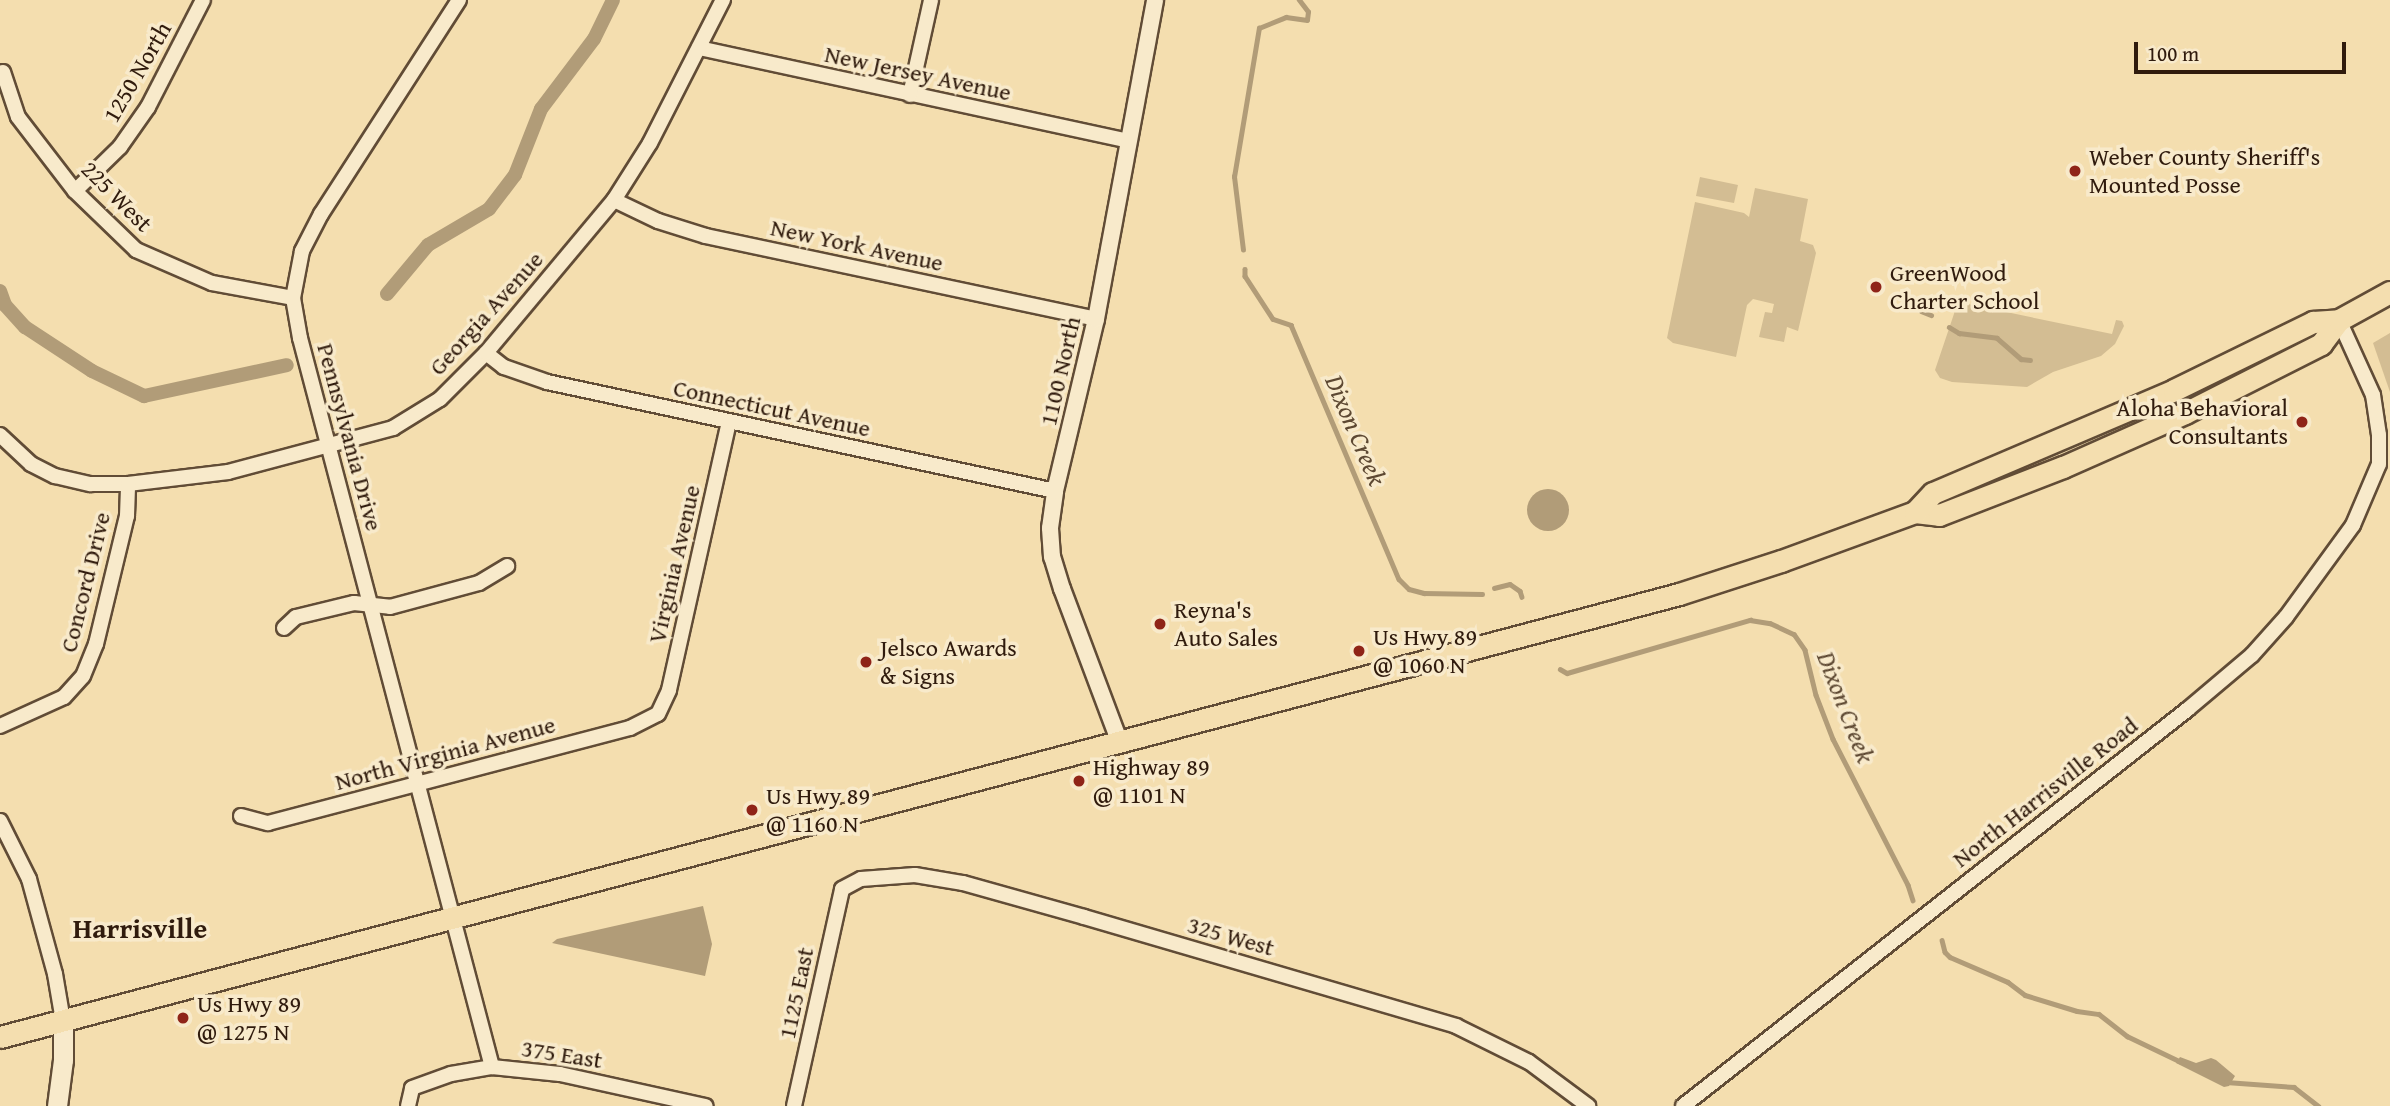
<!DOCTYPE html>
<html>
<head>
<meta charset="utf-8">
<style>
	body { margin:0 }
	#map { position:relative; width:2390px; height:1106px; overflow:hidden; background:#f4deaf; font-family:"Gentium Book Plus",serif }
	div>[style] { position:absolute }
	.green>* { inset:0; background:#d3bd93 }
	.water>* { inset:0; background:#b19c78 }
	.round { border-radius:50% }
	.stream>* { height:4.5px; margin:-2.25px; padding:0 2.25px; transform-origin:2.25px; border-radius:2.25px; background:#b19c78 }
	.canal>* { height:14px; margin:-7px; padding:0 7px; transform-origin:7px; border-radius:7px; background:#b19c78 }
	.roads { filter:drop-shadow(2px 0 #614c36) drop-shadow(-2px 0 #614c36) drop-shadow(0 2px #614c36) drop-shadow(0 -2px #614c36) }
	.minor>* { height:14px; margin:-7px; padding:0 7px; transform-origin:7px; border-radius:7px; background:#f8eacb }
	.tertiary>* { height:16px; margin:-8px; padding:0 8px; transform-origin:8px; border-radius:8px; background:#f8eacb }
	.secondary>* { height:19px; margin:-9.5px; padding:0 9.5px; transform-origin:9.5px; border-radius:9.5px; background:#f8eacb }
	.primary>* { height:21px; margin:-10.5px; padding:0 10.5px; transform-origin:10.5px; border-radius:10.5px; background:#f4deaf }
	.dots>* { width:19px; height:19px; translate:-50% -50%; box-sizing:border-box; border:4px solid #f8eacb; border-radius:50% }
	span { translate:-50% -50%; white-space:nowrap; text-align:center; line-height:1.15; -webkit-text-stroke:7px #f8eacb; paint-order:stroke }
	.street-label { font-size:24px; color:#301b0d }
	.poi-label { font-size:24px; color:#301b0d }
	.left { translate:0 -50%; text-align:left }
	.right { translate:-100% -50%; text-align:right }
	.water-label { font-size:26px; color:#5d4832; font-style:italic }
	.quarter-label { font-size:28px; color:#301b0d; font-weight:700 }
	.scale { position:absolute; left:2134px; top:42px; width:212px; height:32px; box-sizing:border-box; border:4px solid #301b0d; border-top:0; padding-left:9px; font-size:21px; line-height:24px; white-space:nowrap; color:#301b0d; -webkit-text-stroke:5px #f8eacb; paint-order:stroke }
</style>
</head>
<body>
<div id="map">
	<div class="green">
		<i style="clip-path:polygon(1700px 177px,1738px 185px,1734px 203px,1696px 196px)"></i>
		<i style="clip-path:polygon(1755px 188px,1808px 199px,1800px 241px,1813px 245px,1816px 253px,1798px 331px,1787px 327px,1784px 342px,1759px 337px,1765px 312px,1772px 313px,1774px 304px,1753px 299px,1747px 305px,1736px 357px,1673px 343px,1667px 338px,1695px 202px,1744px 213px,1749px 217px)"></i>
		<i style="clip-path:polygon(1958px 302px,2112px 334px,2116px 320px,2122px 321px,2124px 326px,2115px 344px,2101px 356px,2053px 372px,2027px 387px,1952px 382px,1940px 378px,1935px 370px)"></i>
		<i style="clip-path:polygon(2390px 333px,2390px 392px,2373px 343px)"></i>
	</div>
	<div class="water">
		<i class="round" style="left:1527px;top:489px;width:42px;height:42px"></i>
		<i style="clip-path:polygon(703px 906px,712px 944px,705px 976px,552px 943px,557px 939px)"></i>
		<i style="clip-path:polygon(2180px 1057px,2196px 1063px,2211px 1058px,2216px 1060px,2235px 1076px,2229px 1086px,2224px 1087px,2176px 1063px)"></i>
	</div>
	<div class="stream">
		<i style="left:1243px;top:250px;width:74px;rotate:-97deg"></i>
		<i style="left:1234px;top:177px;width:151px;rotate:-80.5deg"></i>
		<i style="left:1259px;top:28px;width:29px;rotate:-22deg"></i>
		<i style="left:1286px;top:17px;width:21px;rotate:8deg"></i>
		<i style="left:1307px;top:20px;width:8px;rotate:-83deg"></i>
		<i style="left:1308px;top:12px;width:15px;rotate:-127deg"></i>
		<i style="left:1245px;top:269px;width:7px;rotate:90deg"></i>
		<i style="left:1245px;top:276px;width:51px;rotate:56.9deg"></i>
		<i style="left:1273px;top:319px;width:19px;rotate:18deg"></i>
		<i style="left:1291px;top:325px;width:276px;rotate:67deg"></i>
		<i style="left:1399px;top:579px;width:14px;rotate:45deg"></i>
		<i style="left:1409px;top:589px;width:16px;rotate:15deg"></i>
		<i style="left:1424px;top:593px;width:58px;rotate:1deg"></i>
		<i style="left:1921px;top:311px;width:11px;rotate:22deg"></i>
		<i style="left:1949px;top:327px;width:12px;rotate:31deg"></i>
		<i style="left:1959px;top:333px;width:38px;rotate:7deg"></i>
		<i style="left:1997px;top:338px;width:32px;rotate:41deg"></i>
		<i style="left:2021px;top:359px;width:9px;rotate:6deg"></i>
		<i style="left:1494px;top:588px;width:16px;rotate:-14deg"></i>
		<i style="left:1510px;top:584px;width:12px;rotate:35deg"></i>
		<i style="left:1520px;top:591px;width:6px;rotate:72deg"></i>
		<i style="left:1560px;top:669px;width:8px;rotate:30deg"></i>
		<i style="left:1567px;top:673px;width:191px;rotate:-16.2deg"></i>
		<i style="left:1750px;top:620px;width:20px;rotate:9deg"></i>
		<i style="left:1770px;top:623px;width:26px;rotate:25deg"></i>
		<i style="left:1794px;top:634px;width:19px;rotate:55deg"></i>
		<i style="left:1805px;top:650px;width:46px;rotate:76.3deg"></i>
		<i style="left:1816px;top:695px;width:47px;rotate:68.9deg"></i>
		<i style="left:1833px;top:739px;width:164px;rotate:62.8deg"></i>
		<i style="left:1908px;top:885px;width:16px;rotate:72deg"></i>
		<i style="left:1942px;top:940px;width:12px;rotate:76deg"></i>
		<i style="left:1945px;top:952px;width:7px;rotate:45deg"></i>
		<i style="left:1950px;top:957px;width:63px;rotate:23.3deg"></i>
		<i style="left:2008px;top:982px;width:21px;rotate:37deg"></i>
		<i style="left:2025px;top:995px;width:54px;rotate:17.1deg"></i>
		<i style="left:2077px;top:1011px;width:22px;rotate:8deg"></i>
		<i style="left:2099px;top:1014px;width:36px;rotate:38deg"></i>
		<i style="left:2127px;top:1036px;width:58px;rotate:25.7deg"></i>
		<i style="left:2226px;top:1082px;width:68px;rotate:4.2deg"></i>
		<i style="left:2294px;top:1087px;width:31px;rotate:38deg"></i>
	</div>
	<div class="canal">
		<i style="left:0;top:291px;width:15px;rotate:70deg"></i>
		<i style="left:5px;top:305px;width:30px;rotate:48deg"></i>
		<i style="left:25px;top:327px;width:80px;rotate:33.3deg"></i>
		<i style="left:92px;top:371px;width:58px;rotate:25.7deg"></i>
		<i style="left:144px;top:396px;width:146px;rotate:-12.2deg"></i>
		<i style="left:387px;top:294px;width:64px;rotate:-50.1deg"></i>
		<i style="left:428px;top:245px;width:71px;rotate:-30.5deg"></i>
		<i style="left:489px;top:209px;width:43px;rotate:-52.6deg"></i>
		<i style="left:515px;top:175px;width:71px;rotate:-68.5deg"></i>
		<i style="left:541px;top:109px;width:88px;rotate:-52.9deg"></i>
		<i style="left:594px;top:39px;width:43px;rotate:-64deg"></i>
	</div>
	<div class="roads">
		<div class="minor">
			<i style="left:459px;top:0;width:255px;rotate:122.8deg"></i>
			<i style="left:321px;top:214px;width:42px;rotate:117.2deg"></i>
			<i style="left:302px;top:251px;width:48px;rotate:100.8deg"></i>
			<i style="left:293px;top:298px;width:41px;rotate:80.1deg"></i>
			<i style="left:300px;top:338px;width:754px;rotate:75.24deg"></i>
			<i style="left:699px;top:48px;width:439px;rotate:12.2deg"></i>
			<i style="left:3px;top:72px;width:47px;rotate:71.6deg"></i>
			<i style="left:18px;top:117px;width:93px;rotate:52.4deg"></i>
			<i style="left:75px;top:191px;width:85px;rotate:44deg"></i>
			<i style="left:136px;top:250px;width:83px;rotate:23.5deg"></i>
			<i style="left:212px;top:283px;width:82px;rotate:10.5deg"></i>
			<i style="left:910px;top:95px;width:97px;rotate:-77.5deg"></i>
			<i style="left:75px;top:191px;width:63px;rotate:-44.4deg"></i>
			<i style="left:120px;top:147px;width:49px;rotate:-55deg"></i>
			<i style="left:148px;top:107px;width:120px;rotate:-62.8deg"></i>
			<i style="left:614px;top:200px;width:49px;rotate:25.5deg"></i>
			<i style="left:658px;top:221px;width:50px;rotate:17.4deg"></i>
			<i style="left:706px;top:236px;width:399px;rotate:12deg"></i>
			<i style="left:486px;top:353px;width:23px;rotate:38deg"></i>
			<i style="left:504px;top:367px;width:46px;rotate:19.2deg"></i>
			<i style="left:547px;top:382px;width:520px;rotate:12.11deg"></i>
			<i style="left:0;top:435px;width:42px;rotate:43.1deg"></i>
			<i style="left:31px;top:464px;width:27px;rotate:27deg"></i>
			<i style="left:55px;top:476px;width:37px;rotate:13deg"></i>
			<i style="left:91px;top:484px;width:37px"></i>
			<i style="left:128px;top:484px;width:101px;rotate:-6.8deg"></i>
			<i style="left:228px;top:472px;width:171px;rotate:-14.9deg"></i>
			<i style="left:393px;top:428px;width:55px;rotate:-31.7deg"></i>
			<i style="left:440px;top:399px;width:65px;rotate:-45deg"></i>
			<i style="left:486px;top:353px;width:199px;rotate:-50.1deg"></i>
			<i style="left:614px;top:200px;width:67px;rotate:-57.7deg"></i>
			<i style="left:650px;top:143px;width:161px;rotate:-63deg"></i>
			<i style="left:284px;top:628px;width:16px;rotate:-43deg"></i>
			<i style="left:296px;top:617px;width:60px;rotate:-13.6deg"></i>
			<i style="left:354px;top:603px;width:36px;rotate:6deg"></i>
			<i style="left:390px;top:607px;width:92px;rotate:-15.1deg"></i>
			<i style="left:479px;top:583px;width:33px;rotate:-31deg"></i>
			<i style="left:0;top:726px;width:70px;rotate:-24.4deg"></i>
			<i style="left:64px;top:697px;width:28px;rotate:-48deg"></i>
			<i style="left:83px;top:676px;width:35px;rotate:-68deg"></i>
			<i style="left:96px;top:644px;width:132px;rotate:-76.4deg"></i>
			<i style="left:127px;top:516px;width:32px;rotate:-88deg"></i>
			<i style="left:241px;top:816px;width:28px;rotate:15deg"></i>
			<i style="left:268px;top:823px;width:374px;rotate:-14.7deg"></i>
			<i style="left:630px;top:728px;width:31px;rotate:-27deg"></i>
			<i style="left:658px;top:714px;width:26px;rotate:-65deg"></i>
			<i style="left:669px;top:690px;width:275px;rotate:-77.4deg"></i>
			<i style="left:0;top:821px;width:65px;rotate:63.4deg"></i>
			<i style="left:29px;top:879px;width:98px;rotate:74.7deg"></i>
			<i style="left:55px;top:974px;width:48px;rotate:80.3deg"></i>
			<i style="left:408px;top:1106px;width:18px;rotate:-77deg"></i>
			<i style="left:412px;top:1088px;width:41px;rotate:-19.7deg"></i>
			<i style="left:451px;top:1074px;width:42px;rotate:-9.7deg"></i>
			<i style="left:492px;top:1067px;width:68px;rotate:5.9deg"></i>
			<i style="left:560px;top:1074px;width:149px;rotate:12.4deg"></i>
			<i style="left:794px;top:1106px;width:222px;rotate:-77.5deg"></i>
			<i style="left:842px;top:889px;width:21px;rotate:-28deg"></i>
			<i style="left:861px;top:879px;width:54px;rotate:-4.2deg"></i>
			<i style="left:915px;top:875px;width:49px;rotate:9.5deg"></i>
			<i style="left:963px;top:883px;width:126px;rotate:15.7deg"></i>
			<i style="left:1084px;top:917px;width:388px;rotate:16.3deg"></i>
			<i style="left:1456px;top:1026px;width:81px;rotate:26.3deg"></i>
			<i style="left:1529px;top:1062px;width:74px;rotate:36.7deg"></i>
			<i style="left:1683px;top:1106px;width:642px;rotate:-38.17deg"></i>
			<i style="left:2188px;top:709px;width:84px;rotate:-40.2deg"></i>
			<i style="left:2252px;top:655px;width:51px;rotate:-48.2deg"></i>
			<i style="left:2286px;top:617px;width:114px;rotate:-53.9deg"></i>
			<i style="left:2353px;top:525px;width:66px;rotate:-66.9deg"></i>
			<i style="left:2379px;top:464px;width:29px;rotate:-90deg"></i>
			<i style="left:2379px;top:435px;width:40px;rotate:-98.5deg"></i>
			<i style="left:2373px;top:395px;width:82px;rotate:-114.4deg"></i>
		</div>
		<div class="tertiary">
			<i style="left:1120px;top:743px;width:165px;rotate:-110.6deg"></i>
			<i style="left:1062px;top:589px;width:34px;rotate:-107deg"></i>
			<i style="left:1052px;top:557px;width:29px;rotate:-94deg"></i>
			<i style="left:1050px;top:528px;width:37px;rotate:-82deg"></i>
			<i style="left:1055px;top:491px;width:177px;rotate:-76.6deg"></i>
			<i style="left:1096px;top:319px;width:324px;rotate:-79.5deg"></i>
		</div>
		<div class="secondary">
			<i style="left:57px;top:1106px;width:46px;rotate:-82.6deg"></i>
			<i style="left:63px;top:1060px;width:39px;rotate:-90deg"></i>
		</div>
		<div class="primary">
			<i style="left:1915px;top:512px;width:24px;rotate:7deg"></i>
			<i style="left:1939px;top:515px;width:133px;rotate:-21.2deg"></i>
			<i style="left:2063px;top:467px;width:133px;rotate:-23.9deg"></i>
			<i style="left:2185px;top:413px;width:153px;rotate:-26.9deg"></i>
			<i style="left:2321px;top:344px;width:30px;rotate:-53deg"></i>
			<i style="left:0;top:1037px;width:1736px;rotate:-14.78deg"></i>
			<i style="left:1679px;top:594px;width:107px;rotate:-17.9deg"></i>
			<i style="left:1781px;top:561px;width:143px;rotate:-20.1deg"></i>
			<i style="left:1915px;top:512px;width:26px;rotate:-47deg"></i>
			<i style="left:1933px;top:493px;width:262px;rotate:-23.1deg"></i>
			<i style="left:2174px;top:390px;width:155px;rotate:-26.1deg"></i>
			<i style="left:2313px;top:322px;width:26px;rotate:-4deg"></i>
			<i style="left:2339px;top:320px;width:58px;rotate:-28.8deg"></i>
		</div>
	</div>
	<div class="dots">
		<i style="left:2075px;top:171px;background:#8f2418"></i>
		<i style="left:1876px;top:287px;background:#8f2418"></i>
		<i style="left:2302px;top:422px;background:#8f2418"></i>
		<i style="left:1160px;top:624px;background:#8f2418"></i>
		<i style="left:1359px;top:651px;background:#8f2418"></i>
		<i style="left:866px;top:662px;background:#8f2418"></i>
		<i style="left:1079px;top:781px;background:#8f2418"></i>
		<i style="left:752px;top:810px;background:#8f2418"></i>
		<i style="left:183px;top:1018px;background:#8f2418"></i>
	</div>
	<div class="street-label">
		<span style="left:137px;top:72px;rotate:-60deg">1250 North</span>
		<span style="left:918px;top:73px;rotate:12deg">New Jersey Avenue</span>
		<span style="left:117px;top:196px;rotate:45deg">225 West</span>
		<span style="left:857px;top:245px;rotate:12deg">New York Avenue</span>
		<span style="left:486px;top:313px;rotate:-48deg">Georgia Avenue</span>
		<span style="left:1060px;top:371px;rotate:-77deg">1100 North</span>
		<span style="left:772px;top:408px;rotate:12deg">Connecticut Avenue</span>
		<span style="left:350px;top:437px;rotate:75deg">Pennsylvania Drive</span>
		<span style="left:674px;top:564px;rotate:-77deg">Virginia Avenue</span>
		<span style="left:85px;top:582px;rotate:-76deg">Concord Drive</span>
		<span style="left:445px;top:753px;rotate:-15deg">North Virginia Avenue</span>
		<span style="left:2045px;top:792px;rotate:-38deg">North Harrisville Road</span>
		<span style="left:1231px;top:936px;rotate:16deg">325 West</span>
		<span style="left:796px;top:993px;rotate:-78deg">1125 East</span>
		<span style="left:562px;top:1054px;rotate:9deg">375 East</span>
	</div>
	<div class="poi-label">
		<span class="left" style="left:2089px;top:171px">Weber County Sheriff's<br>Mounted Posse</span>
		<span class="left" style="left:1890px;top:287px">GreenWood<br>Charter School</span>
		<span class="right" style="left:2288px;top:422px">Aloha Behavioral<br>Consultants</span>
		<span class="left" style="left:1174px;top:624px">Reyna's<br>Auto Sales</span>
		<span class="left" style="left:1373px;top:651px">Us Hwy 89<br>@ 1060 N</span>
		<span class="left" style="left:880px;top:662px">Jelsco Awards<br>&amp; Signs</span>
		<span class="left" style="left:1093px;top:781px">Highway 89<br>@ 1101 N</span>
		<span class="left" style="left:766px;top:810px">Us Hwy 89<br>@ 1160 N</span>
		<span class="left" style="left:197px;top:1018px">Us Hwy 89<br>@ 1275 N</span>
	</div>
	<div class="water-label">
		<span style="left:1356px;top:430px;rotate:67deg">Dixon Creek</span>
		<span style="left:1846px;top:707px;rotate:69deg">Dixon Creek</span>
	</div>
	<div class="quarter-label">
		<span style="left:140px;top:928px">Harrisville</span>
	</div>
	<div class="scale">100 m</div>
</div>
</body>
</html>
